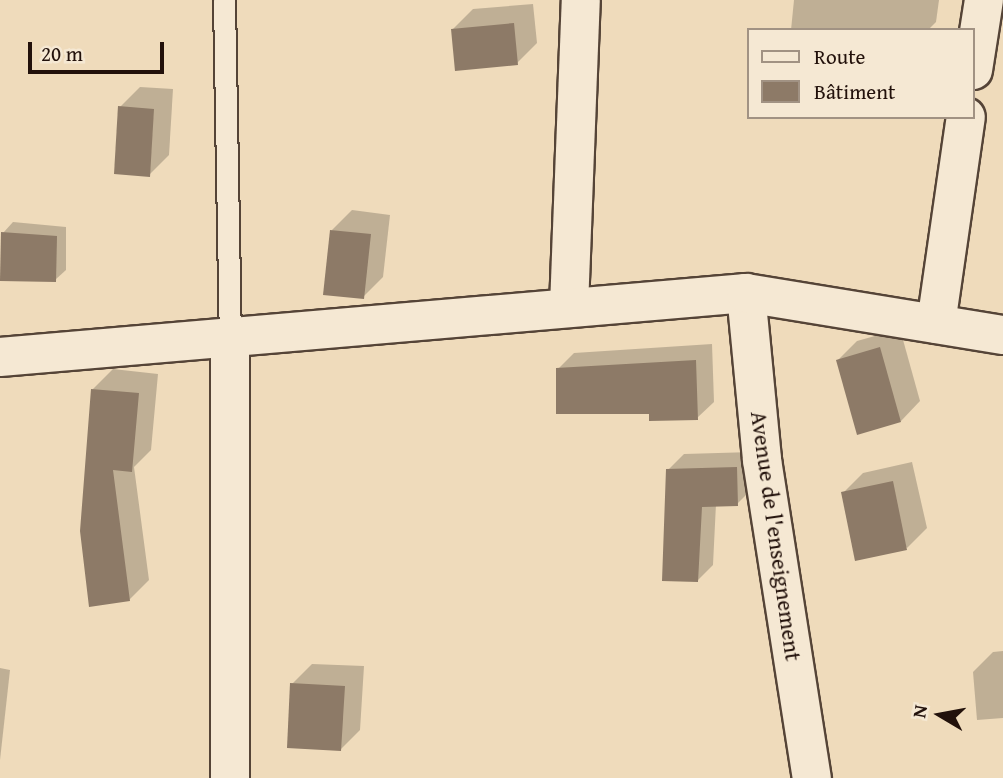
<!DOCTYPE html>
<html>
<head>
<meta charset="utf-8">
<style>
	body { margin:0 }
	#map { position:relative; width:1003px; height:778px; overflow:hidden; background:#efdbbb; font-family:"Gentium Book Plus",serif }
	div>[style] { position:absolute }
	.shadow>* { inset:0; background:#0003 }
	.building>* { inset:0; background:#8d7a67 }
	.roads { filter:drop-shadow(2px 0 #554437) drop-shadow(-2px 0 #554437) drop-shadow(0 2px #554437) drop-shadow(0 -2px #554437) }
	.lane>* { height:21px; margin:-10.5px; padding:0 10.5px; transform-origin:10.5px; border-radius:10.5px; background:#f5e8d3 }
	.street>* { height:38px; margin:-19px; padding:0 19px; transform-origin:19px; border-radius:19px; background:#f5e8d3 }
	span { translate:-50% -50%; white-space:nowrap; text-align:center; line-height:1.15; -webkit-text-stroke:5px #f5e8d3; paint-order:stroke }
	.street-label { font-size:23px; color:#22110b }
	.legend { position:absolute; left:747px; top:28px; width:228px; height:91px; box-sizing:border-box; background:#f5e8d3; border:2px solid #a19283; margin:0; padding:9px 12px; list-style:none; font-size:21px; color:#22110b }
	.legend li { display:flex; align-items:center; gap:14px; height:35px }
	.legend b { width:35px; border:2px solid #a19283 }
	.north { position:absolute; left:905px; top:680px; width:70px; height:70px; -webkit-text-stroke:5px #f5e8d3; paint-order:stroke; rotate:280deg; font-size:19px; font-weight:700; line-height:28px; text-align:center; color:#22110b }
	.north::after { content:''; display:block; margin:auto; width:24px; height:32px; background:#22110b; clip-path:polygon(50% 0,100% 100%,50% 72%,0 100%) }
	.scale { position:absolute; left:28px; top:42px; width:136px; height:32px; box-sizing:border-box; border:4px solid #22110b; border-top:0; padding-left:9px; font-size:21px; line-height:24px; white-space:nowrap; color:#22110b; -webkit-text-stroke:5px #f5e8d3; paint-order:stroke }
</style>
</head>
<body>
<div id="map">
	<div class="shadow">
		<i style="clip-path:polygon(794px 0,939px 0,936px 22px,928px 30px,791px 30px)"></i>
		<i style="clip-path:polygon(533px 4px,537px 43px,517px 63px,453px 29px,473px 9px)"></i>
		<i style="clip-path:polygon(140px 87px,173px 89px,169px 155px,149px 175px,120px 107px)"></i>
		<i style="clip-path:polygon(352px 210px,390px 215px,383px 277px,363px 297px,332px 230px)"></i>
		<i style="clip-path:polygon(13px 222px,66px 227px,66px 270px,55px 280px,3px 233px)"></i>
		<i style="clip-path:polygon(900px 329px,920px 401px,901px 421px,837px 361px,857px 341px)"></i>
		<i style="clip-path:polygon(712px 344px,714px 402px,697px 418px,558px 369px,574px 353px)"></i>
		<i style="clip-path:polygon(113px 369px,158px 374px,151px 450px,134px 467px,149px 580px,129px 600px,93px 389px)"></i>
		<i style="clip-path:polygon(752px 452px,753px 488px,737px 504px,716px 504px,713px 565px,697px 581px,668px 470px,684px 454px)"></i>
		<i style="clip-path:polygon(912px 462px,927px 528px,907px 548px,843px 493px,863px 473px)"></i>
		<i style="clip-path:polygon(1003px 651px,1003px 718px,977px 720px,973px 672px,993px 652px)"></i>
		<i style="clip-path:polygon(312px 664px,364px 666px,360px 730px,340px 750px,292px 684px)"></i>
		<i style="clip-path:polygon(0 668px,10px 670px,0 760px)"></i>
	</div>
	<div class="building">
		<i style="clip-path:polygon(514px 23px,518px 65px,455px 71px,451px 29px)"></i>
		<i style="clip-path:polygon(118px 106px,154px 109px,150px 177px,114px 174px)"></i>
		<i style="clip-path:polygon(330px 230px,371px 234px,364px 299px,323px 295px)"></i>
		<i style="clip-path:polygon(1px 232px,57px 236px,56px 282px,0 281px)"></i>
		<i style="clip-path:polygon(880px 347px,901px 422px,857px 435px,836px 360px)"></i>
		<i style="clip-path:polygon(696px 360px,698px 420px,649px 421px,649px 414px,556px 414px,556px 368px)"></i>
		<i style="clip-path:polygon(91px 389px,139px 393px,132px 472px,113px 470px,130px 601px,89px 607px,80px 531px)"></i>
		<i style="clip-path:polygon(737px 467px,738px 506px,702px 507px,698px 582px,662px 581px,666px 469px)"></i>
		<i style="clip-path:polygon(893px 481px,907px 550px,855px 561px,841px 492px)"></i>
		<i style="clip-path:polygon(290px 683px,345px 686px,341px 751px,287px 748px)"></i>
	</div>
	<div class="roads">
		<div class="lane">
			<i style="left:224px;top:0;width:337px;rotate:89deg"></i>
		</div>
		<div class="street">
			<i style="left:973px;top:70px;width:71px;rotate:-81.1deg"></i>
			<i style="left:746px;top:293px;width:168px;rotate:84.5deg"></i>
			<i style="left:762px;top:460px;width:322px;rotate:81.1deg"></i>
			<i style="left:569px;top:307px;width:307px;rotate:-87.8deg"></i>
			<i style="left:936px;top:324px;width:209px;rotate:-81.8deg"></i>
			<i style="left:0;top:357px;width:749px;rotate:-4.9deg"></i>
			<i style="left:746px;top:293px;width:260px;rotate:9.3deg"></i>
			<i style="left:230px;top:778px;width:441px;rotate:-90deg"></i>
		</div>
	</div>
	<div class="street-label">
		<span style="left:776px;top:536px;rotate:82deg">Avenue de l'enseignement</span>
	</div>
	<ul class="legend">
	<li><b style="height:9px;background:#f5e8d3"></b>Route</li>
	<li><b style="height:19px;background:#8d7a67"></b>Bâtiment</li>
	</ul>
	<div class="north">N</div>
	<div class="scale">20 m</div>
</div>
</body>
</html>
